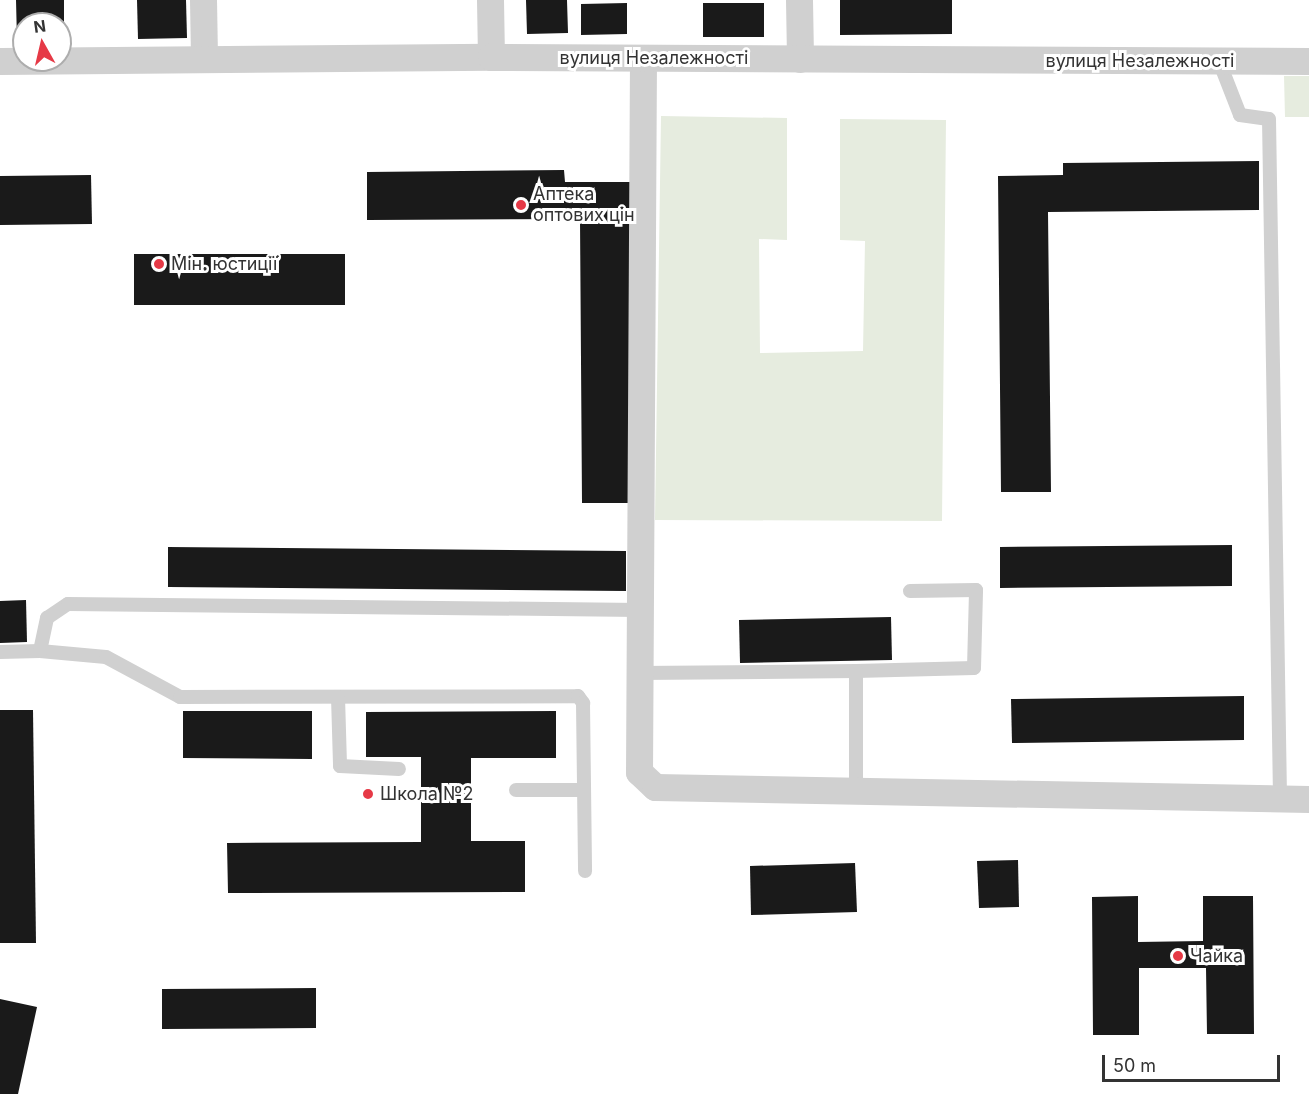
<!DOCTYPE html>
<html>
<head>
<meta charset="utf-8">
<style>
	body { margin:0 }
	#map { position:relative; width:1309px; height:1094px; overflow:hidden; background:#fff; font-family:Inter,sans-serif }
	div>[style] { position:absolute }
	.green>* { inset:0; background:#e6ecdf }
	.building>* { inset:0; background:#1a1a1a }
	.lane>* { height:14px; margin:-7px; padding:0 7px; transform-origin:7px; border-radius:7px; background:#d0d0d0 }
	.street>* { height:27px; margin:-13.5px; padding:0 13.5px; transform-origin:13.5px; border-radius:13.5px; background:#d0d0d0 }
	.dots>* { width:16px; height:16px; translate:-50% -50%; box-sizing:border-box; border:3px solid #fff; border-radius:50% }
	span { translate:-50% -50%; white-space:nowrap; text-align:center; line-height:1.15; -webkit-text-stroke:6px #fff; paint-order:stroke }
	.street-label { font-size:18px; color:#333 }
	.poi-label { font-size:18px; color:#333 }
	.left { translate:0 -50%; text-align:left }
	.north { position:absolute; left:12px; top:12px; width:60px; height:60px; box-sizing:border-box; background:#fff; border:2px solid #adadad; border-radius:50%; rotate:352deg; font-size:16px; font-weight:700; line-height:24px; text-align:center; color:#333 }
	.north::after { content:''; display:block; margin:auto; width:21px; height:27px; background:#e63946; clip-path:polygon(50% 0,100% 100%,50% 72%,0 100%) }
	.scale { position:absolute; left:1102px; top:1055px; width:178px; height:27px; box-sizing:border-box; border:3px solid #333; border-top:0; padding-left:8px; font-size:18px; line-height:21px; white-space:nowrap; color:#333; -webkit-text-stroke:4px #fff; paint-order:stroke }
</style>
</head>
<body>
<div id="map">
	<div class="green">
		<i style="clip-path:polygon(1284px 76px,1309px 76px,1309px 117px,1285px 117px)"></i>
		<i style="clip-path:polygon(661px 116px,787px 118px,787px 240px,759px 239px,760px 353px,863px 351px,865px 241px,840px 240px,840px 119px,946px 120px,942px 521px,655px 520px)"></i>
	</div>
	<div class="building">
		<i style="clip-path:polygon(16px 0,64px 0,64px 40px,60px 40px,60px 24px,24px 24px,24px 41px,17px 41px)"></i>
		<i style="clip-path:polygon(137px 0,186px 0,187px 38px,138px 39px)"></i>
		<i style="clip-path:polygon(526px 0,567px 0,568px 33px,527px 34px)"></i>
		<i style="clip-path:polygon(840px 0,952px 0,952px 34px,840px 35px)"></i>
		<i style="clip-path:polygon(627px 3px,627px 34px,581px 35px,581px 4px)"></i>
		<i style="clip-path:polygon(703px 3px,764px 3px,764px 37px,703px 37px)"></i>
		<i style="clip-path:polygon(1259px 161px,1259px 210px,1048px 212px,1051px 492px,1001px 492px,998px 176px,1063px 175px,1063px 163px)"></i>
		<i style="clip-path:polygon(564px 170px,565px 182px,632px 182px,634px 503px,582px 503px,580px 219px,367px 220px,367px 172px)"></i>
		<i style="clip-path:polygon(91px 175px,92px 224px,0 225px,0 176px)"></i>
		<i style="clip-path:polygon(134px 254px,345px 254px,345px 305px,134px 305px)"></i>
		<i style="clip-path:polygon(1232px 545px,1232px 586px,1000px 588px,1000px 547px)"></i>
		<i style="clip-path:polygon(168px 547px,626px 551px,626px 591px,168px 587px)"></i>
		<i style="clip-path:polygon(26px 600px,27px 642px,0 643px,0 601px)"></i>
		<i style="clip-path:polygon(891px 617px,892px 660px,740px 663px,739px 620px)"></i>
		<i style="clip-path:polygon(1244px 696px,1244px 740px,1012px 743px,1011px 699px)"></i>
		<i style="clip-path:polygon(0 710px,33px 710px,36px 943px,0 943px)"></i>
		<i style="clip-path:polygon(183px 711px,312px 711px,312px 759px,183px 758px)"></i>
		<i style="clip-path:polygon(556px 711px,556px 758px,471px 758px,471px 841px,525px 841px,525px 892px,228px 893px,227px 843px,421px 842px,421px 757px,366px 757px,366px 712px)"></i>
		<i style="clip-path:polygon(1018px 860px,1019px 907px,979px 908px,977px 861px)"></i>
		<i style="clip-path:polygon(855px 863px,857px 912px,751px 915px,750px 866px)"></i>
		<i style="clip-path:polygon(1138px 896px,1138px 942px,1203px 941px,1203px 896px,1253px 896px,1254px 1034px,1207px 1034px,1206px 968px,1139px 968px,1139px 1035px,1093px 1035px,1092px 897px)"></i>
		<i style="clip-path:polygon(316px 988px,316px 1028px,162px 1029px,162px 989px)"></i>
		<i style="clip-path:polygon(0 999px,37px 1007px,18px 1094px,0 1094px)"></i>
	</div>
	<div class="lane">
		<i style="left:1219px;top:61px;width:58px;rotate:68.7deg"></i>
		<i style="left:1240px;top:115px;width:29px;rotate:8deg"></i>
		<i style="left:1269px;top:119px;width:680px;rotate:89.07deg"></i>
		<i style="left:40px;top:651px;width:66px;rotate:5.2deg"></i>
		<i style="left:106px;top:657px;width:84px;rotate:28.4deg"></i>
		<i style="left:180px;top:697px;width:398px;rotate:-0.1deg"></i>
		<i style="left:578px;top:696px;width:9px;rotate:54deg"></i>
		<i style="left:583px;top:703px;width:168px;rotate:89.3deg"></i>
		<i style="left:0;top:652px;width:40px;rotate:-1.4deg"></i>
		<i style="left:40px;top:651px;width:34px;rotate:-78deg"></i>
		<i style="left:47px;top:618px;width:25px;rotate:-34deg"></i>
		<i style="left:68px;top:604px;width:572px;rotate:0.6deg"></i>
		<i style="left:856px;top:671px;width:118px;rotate:-1.5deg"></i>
		<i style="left:974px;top:668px;width:78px;rotate:-88.5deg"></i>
		<i style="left:976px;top:590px;width:66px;rotate:179.1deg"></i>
		<i style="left:639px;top:673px;width:217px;rotate:-0.5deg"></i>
		<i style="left:856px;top:671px;width:120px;rotate:90deg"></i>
		<i style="left:338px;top:697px;width:69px;rotate:88.3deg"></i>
		<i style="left:340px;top:766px;width:59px;rotate:2.9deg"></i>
		<i style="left:516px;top:790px;width:68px"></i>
	</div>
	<div class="street">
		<i style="left:203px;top:0;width:59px;rotate:89deg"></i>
		<i style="left:490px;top:0;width:57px;rotate:89deg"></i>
		<i style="left:799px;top:0;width:59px;rotate:89deg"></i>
		<i style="left:643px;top:58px;width:714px;rotate:90.32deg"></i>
		<i style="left:639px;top:772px;width:22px;rotate:43deg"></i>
		<i style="left:655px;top:787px;width:654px;rotate:1.05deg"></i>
		<i style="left:0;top:61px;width:491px;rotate:-0.5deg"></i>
		<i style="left:491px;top:57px;width:818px;rotate:0.28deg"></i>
	</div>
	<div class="dots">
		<i style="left:521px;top:205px;background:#e63946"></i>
		<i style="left:159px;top:264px;background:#e63946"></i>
		<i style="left:368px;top:794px;background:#e63946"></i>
		<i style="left:1178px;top:956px;background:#e63946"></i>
	</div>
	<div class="street-label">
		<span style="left:654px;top:58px">вулиця Незалежності</span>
		<span style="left:1140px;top:61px">вулиця Незалежності</span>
	</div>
	<div class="poi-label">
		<span class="left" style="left:533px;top:205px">Аптека<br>оптових цін</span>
		<span class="left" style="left:171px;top:264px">Мін. юстиції</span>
		<span class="left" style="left:380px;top:794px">Школа №2</span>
		<span class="left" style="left:1190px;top:956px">Чайка</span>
	</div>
	<div class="north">N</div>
	<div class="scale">50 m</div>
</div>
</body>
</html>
